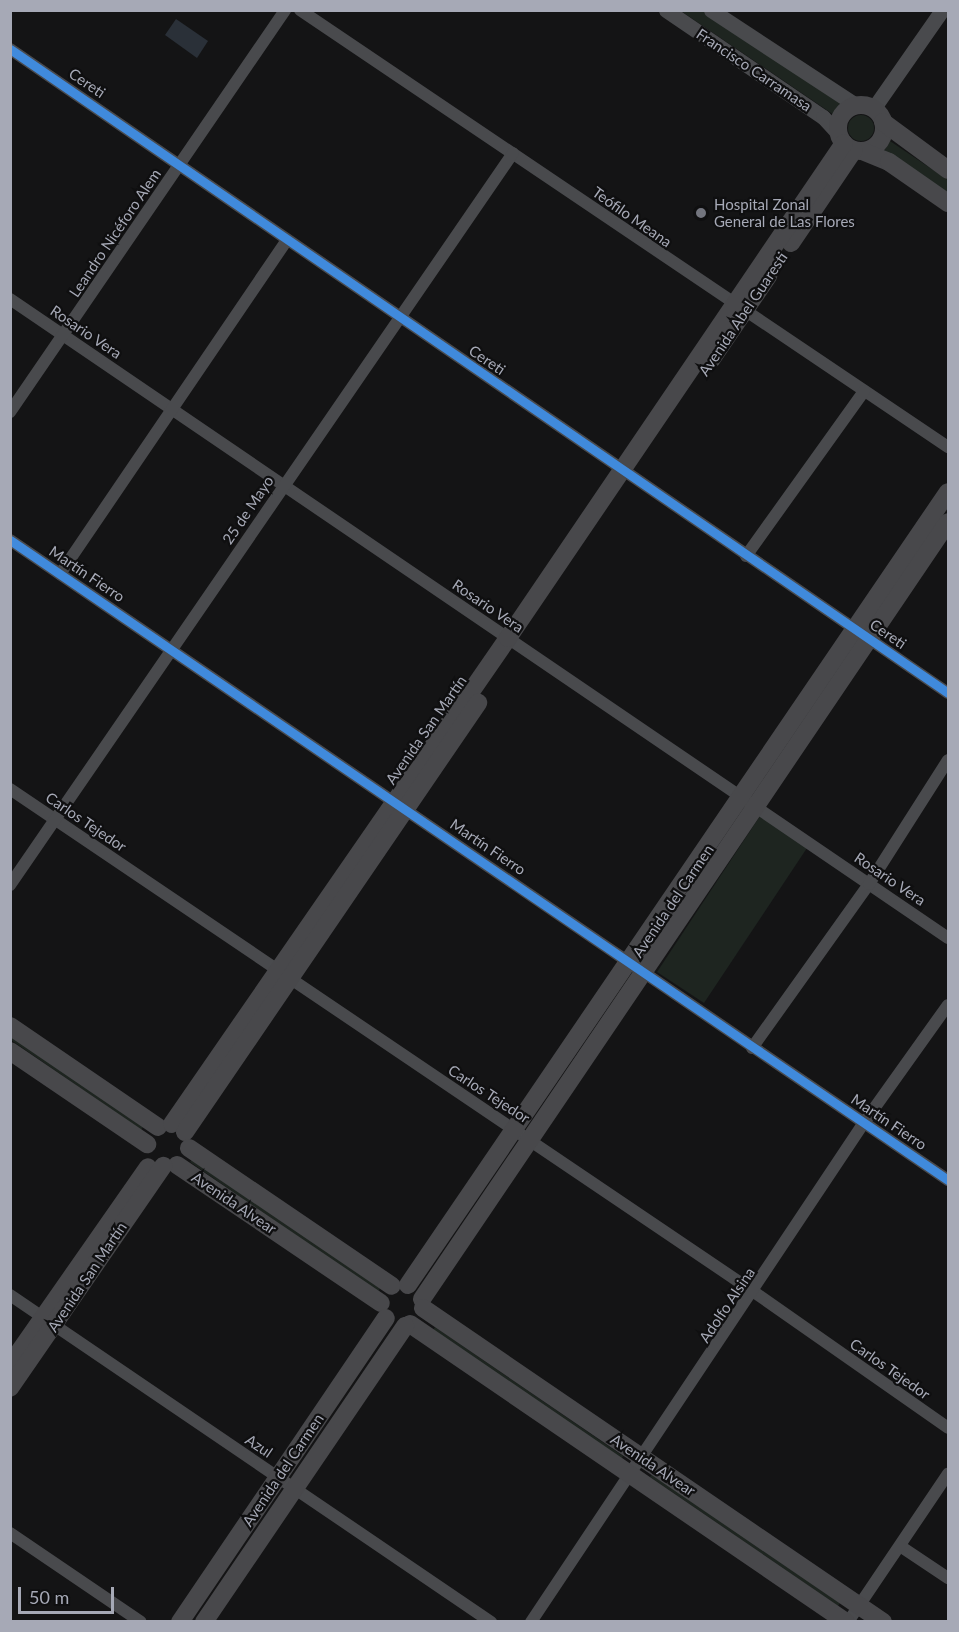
<!DOCTYPE html>
<html>
<head>
<meta charset="utf-8">
<style>
	body { margin:0 }
	#map { position:relative; width:959px; height:1632px; overflow:hidden; background:#141415; font-family:Lato,sans-serif }
	div>[style] { position:absolute }
	.green>* { inset:0; background:#1e2520 }
	.round { border-radius:50% }
	.water>* { inset:0; background:#2a3038 }
	.minor>* { height:12px; margin:-6px; padding:0 6px; transform-origin:6px; border-radius:6px; background:#494a4d }
	.tertiary>* { height:15px; margin:-7.5px; padding:0 7.5px; transform-origin:7.5px; border-radius:7.5px; background:#494a4d }
	.secondary>* { height:18px; margin:-9px; padding:0 9px; transform-origin:9px; border-radius:9px; background:#48484b }
	.secondary>.ring { margin:-9px; padding:0; box-sizing:content-box; background:none; border:18px solid #48484b; border-radius:50% }
	.cycleway>* { height:9px; margin:-4.5px; padding:0 4.5px; transform-origin:4.5px; border-radius:4.5px; background:#408adc }
	.dots>* { width:16px; height:16px; translate:-50% -50%; box-sizing:border-box; border:3px solid #0f0f10; border-radius:50% }
	span { translate:-50% -50%; white-space:nowrap; text-align:center; line-height:1.15; -webkit-text-stroke:4.5px #0f0f10; paint-order:stroke }
	.street-label { font-size:15px; color:#a6a9b6 }
	.poi-label { font-size:15px; color:#a6a9b6 }
	.left { translate:0 -50%; text-align:left }
	.frame { position:absolute; inset:0; border:12px solid #a6a9b6; pointer-events:none }
	.scale { position:absolute; left:18px; top:1587px; width:96px; height:27px; box-sizing:border-box; border:3px solid #a6a9b6; border-top:0; padding-left:8px; font-size:18px; line-height:21px; white-space:nowrap; color:#a6a9b6; -webkit-text-stroke:4px #0f0f10; paint-order:stroke }
</style>
</head>
<body>
<div id="map">
	<div class="green">
		<i style="clip-path:polygon(681px 11px,703px 11px,844px 106px,837px 117px)"></i>
		<i class="round" style="left:848px;top:115px;width:26px;height:26px"></i>
		<i style="clip-path:polygon(890px 141px,948px 180px,948px 195px,884px 151px)"></i>
		<i style="clip-path:polygon(760px 816px,807px 848px,704px 1003px,657px 972px)"></i>
		<i style="clip-path:polygon(10px 1035px,143px 1127px,141px 1130px,11px 1040px)"></i>
		<i style="clip-path:polygon(192px 1159px,380px 1288px,378px 1292px,190px 1162px)"></i>
		<i style="clip-path:polygon(435px 1327px,623px 1456px,621px 1460px,433px 1330px)"></i>
		<i style="clip-path:polygon(652px 1474px,840px 1603px,838px 1606px,650px 1477px)"></i>
	</div>
	<div class="water">
		<i style="clip-path:polygon(176px 19px,208px 41px,197px 58px,165px 35px)"></i>
	</div>
	<div class="minor">
		<i style="left:300px;top:10px;width:782px;rotate:34deg"></i>
		<i style="left:10px;top:49px;width:1138px;rotate:34.47deg"></i>
		<i style="left:10px;top:299px;width:1135px;rotate:34.26deg"></i>
		<i style="left:10px;top:412px;width:487px;rotate:-55.6deg"></i>
		<i style="left:10px;top:540px;width:1136px;rotate:34.31deg"></i>
		<i style="left:746px;top:556px;width:203px;rotate:-54.4deg"></i>
		<i style="left:60px;top:574px;width:404px;rotate:-55.8deg"></i>
		<i style="left:10px;top:789px;width:898px;rotate:34.06deg"></i>
		<i style="left:754px;top:1292px;width:237px;rotate:35deg"></i>
		<i style="left:10px;top:885px;width:888px;rotate:-55.5deg"></i>
		<i style="left:752px;top:1048px;width:201px;rotate:-54.5deg"></i>
		<i style="left:869px;top:884px;width:147px;rotate:-57.5deg"></i>
		<i style="left:10px;top:1295px;width:582px;rotate:34.21deg"></i>
		<i style="left:10px;top:1533px;width:158px;rotate:34.2deg"></i>
		<i style="left:900px;top:1546px;width:58px;rotate:33.7deg"></i>
		<i style="left:531px;top:1622px;width:599px;rotate:-56.31deg"></i>
		<i style="left:863px;top:1124px;width:146px;rotate:-54.5deg"></i>
		<i style="left:848px;top:1622px;width:179px;rotate:-56deg"></i>
	</div>
	<div class="tertiary">
		<i style="left:666px;top:10px;width:190px;rotate:34.3deg"></i>
		<i style="left:823px;top:117px;width:23px;rotate:47deg"></i>
		<i style="left:711px;top:10px;width:175px;rotate:33.3deg"></i>
		<i style="left:873px;top:109px;width:121px;rotate:-55.1deg"></i>
	</div>
	<div class="secondary">
		<i class="ring" style="left:838px;top:105px;width:28px;height:28px"></i>
		<i style="left:883px;top:122px;width:81px;rotate:36.4deg"></i>
		<i style="left:862px;top:151px;width:29px;rotate:22deg"></i>
		<i style="left:889px;top:162px;width:72px;rotate:34.8deg"></i>
		<i style="left:791px;top:243px;width:112px;rotate:-55.9deg"></i>
		<i style="left:711px;top:360px;width:102px;rotate:-55.8deg"></i>
		<i style="left:10px;top:1026px;width:179px;rotate:34.3deg"></i>
		<i style="left:10px;top:1051px;width:166px;rotate:34.2deg"></i>
		<i style="left:172px;top:1124px;width:591px;rotate:-55.34deg"></i>
		<i style="left:508px;top:638px;width:598px;rotate:-55.83deg"></i>
		<i style="left:185px;top:1132px;width:520px;rotate:-55.67deg"></i>
		<i style="left:189px;top:1148px;width:245px;rotate:34.2deg"></i>
		<i style="left:177px;top:1165px;width:246px;rotate:34.1deg"></i>
		<i style="left:408px;top:1285px;width:959px;rotate:-55.75deg"></i>
		<i style="left:422px;top:1299px;width:938px;rotate:-55.9deg"></i>
		<i style="left:423px;top:1308px;width:557px;rotate:34.32deg"></i>
		<i style="left:410px;top:1324px;width:528px;rotate:34.35deg"></i>
		<i style="left:10px;top:1365px;width:241px;rotate:-55.1deg"></i>
		<i style="left:10px;top:1388px;width:270px;rotate:-55.4deg"></i>
		<i style="left:180px;top:1622px;width:367px;rotate:-55.9deg"></i>
		<i style="left:204px;top:1622px;width:358px;rotate:-55.8deg"></i>
	</div>
	<div class="cycleway">
		<i style="left:10px;top:49px;width:1138px;rotate:34.47deg"></i>
		<i style="left:10px;top:540px;width:1136px;rotate:34.31deg"></i>
	</div>
	<div class="dots">
		<i style="left:701px;top:213px;background:#73757e"></i>
	</div>
	<div class="street-label">
		<span style="left:754px;top:70px;rotate:34deg">Francisco Carramasa</span>
		<span style="left:87px;top:83px;rotate:34deg">Cereti</span>
		<span style="left:632px;top:217px;rotate:35deg">Teófilo Meana</span>
		<span style="left:115px;top:233px;rotate:-56deg">Leandro Nicéforo Alem</span>
		<span style="left:743px;top:314px;rotate:-56deg">Avenida Abel Guaresti</span>
		<span style="left:86px;top:332px;rotate:34deg">Rosario Vera</span>
		<span style="left:487px;top:360px;rotate:34deg">Cereti</span>
		<span style="left:248px;top:510px;rotate:-56deg">25 de Mayo</span>
		<span style="left:87px;top:574px;rotate:34deg">Martín Fierro</span>
		<span style="left:488px;top:606px;rotate:34deg">Rosario Vera</span>
		<span style="left:888px;top:634px;rotate:34deg">Cereti</span>
		<span style="left:426px;top:730px;rotate:-55deg">Avenida San Martín</span>
		<span style="left:86px;top:822px;rotate:34deg">Carlos Tejedor</span>
		<span style="left:488px;top:847px;rotate:34deg">Martín Fierro</span>
		<span style="left:890px;top:879px;rotate:34deg">Rosario Vera</span>
		<span style="left:673px;top:901px;rotate:-56deg">Avenida del Carmen</span>
		<span style="left:489px;top:1094px;rotate:33deg">Carlos Tejedor</span>
		<span style="left:889px;top:1122px;rotate:34deg">Martín Fierro</span>
		<span style="left:234px;top:1203px;rotate:34deg">Avenida Alvear</span>
		<span style="left:87px;top:1277px;rotate:-56deg">Avenida San Martín</span>
		<span style="left:727px;top:1305px;rotate:-56deg">Adolfo Alsina</span>
		<span style="left:890px;top:1369px;rotate:35deg">Carlos Tejedor</span>
		<span style="left:259px;top:1446px;rotate:34deg">Azul</span>
		<span style="left:653px;top:1465px;rotate:34deg">Avenida Alvear</span>
		<span style="left:283px;top:1470px;rotate:-56deg">Avenida del Carmen</span>
	</div>
	<div class="poi-label">
		<span class="left" style="left:714px;top:213px">Hospital Zonal<br>General de Las Flores</span>
	</div>
	<div class="frame"></div>
	<div class="scale">50 m</div>
</div>
</body>
</html>
